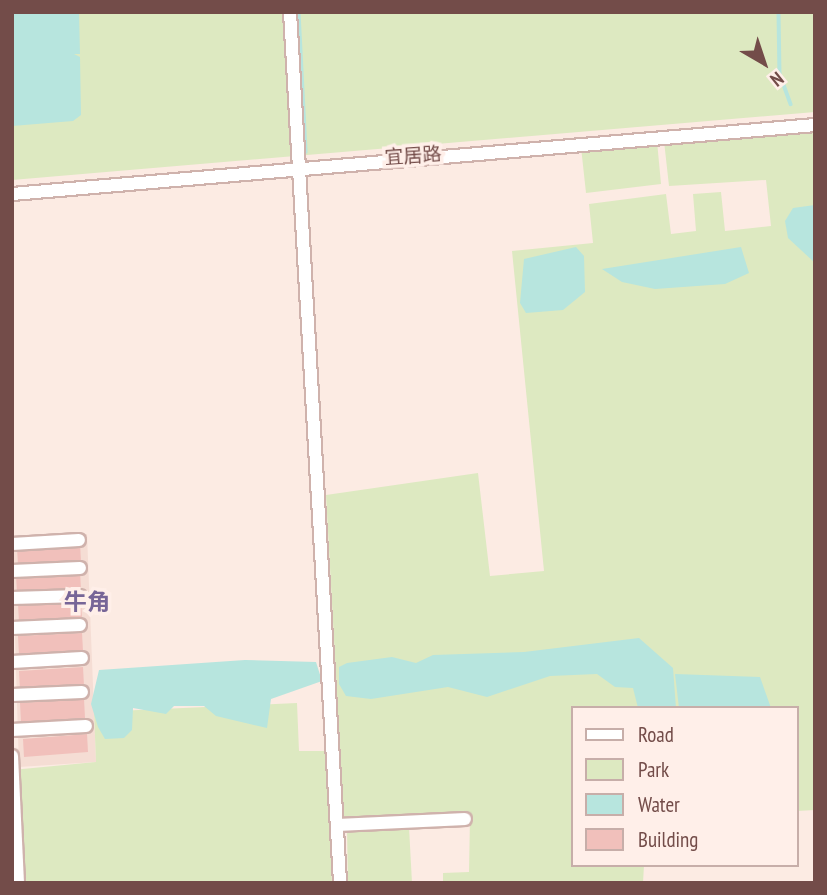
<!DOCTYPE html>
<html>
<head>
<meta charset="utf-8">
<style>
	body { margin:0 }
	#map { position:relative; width:827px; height:895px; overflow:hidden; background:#fcebe3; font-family:"PT Sans Narrow","Noto Sans SC",sans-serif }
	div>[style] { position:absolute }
	.residential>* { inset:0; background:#f5ddd4 }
	.green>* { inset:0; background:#dde9c1 }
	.water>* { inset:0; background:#b7e5de }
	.stream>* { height:3.5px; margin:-1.75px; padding:0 1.75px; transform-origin:1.75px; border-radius:1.75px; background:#b7e5de }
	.building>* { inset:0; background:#f1c0bb }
	.roads { filter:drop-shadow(2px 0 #cfb2ac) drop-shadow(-2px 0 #cfb2ac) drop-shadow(0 2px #cfb2ac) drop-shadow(0 -2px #cfb2ac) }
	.minor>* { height:12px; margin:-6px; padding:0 6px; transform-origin:6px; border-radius:6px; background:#fff }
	span { translate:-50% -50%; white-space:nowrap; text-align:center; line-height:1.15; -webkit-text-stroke:7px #ffefe9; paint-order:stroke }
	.street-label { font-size:19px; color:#734c49 }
	.quarter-label { font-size:23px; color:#776597; font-weight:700 }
	.frame { position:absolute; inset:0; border:14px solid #734c49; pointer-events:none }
	.legend { position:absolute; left:571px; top:706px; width:228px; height:161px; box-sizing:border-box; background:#ffefe9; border:2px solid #c7aea9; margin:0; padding:9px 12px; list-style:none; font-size:21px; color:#734c49 }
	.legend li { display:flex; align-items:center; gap:14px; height:35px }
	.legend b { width:35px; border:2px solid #c7aea9 }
	.north { position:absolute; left:729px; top:28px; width:70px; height:70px; -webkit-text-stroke:5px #ffefe9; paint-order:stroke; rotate:141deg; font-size:19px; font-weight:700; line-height:28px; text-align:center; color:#734c49 }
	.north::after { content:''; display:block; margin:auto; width:24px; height:32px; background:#734c49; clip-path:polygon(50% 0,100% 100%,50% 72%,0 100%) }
</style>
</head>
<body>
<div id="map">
	<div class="residential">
		<i style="clip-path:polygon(87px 534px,96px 762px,19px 767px,12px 541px)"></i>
	</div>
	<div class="green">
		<i style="clip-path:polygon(12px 12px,815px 12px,815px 112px,12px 180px)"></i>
		<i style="clip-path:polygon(815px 129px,815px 810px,797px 811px,797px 708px,573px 708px,573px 865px,644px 865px,643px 883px,443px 883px,443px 873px,469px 872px,470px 818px,344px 821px,326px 495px,478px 473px,490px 576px,544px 571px,512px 251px,593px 243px,589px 204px,666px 194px,671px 234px,696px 231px,693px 194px,721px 192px,725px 231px,771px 226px,766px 180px,669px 186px,664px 141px)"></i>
		<i style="clip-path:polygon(657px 141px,661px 184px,586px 193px,581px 147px)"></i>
		<i style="clip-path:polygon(297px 703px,299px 751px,326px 751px,332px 883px,12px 883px,12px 770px,96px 762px,94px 712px)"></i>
		<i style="clip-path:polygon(409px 827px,412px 883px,348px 883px,347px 831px)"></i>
	</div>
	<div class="water">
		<i style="clip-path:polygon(12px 12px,79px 12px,80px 54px,74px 54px,80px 57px,81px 115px,73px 121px,12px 126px)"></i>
		<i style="clip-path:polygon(815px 205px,815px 263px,788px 238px,785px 221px,793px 208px)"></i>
		<i style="clip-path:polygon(576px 247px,584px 256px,585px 292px,563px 310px,526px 313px,520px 303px,524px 259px)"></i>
		<i style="clip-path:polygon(741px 247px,749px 273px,725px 284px,655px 289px,622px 282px,602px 269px)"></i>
		<i style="clip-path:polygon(639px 638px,673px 668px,676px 708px,638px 708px,633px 688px,615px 687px,597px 674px,550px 676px,487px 697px,448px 687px,371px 699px,346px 696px,339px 684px,339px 667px,347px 663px,392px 657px,416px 663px,433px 655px,524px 652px)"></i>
		<i style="clip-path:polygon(245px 660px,316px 662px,322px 681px,271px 699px,267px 728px,216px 716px,204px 706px,174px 706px,166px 714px,133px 708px,132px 730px,124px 738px,105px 739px,98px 727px,91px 704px,99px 670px)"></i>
		<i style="clip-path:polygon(675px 674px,760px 677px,771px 708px,679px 708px)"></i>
	</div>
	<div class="stream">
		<i style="left:299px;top:12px;width:140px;rotate:87.1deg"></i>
		<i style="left:779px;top:12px;width:62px;rotate:89.1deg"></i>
		<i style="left:780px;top:74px;width:32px;rotate:70deg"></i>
	</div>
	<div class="building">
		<i style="clip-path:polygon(80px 543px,81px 562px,18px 565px,17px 547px)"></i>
		<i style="clip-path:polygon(80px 571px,81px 590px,17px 593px,16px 575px)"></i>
		<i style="clip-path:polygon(81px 600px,82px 619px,19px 622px,18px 604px)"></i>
		<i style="clip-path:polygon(82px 633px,83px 651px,19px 655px,18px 636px)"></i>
		<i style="clip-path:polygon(83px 667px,84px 686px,20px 690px,19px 671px)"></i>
		<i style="clip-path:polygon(84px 699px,85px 718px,21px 722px,20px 703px)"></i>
		<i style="clip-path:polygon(87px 734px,88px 752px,24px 757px,23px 739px)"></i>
	</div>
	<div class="roads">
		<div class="minor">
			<i style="left:290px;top:12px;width:872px;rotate:86.71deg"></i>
			<i style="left:12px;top:194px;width:806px;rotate:-4.91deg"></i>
			<i style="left:12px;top:544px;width:67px;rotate:-3.4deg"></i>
			<i style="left:12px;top:571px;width:68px;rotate:-2.5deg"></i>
			<i style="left:12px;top:598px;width:68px;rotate:-1.7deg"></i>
			<i style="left:12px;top:628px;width:68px;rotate:-2.5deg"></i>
			<i style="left:12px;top:662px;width:70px;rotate:-3.3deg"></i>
			<i style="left:12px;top:695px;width:70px;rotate:-2.5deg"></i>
			<i style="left:12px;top:730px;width:74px;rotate:-3.1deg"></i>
			<i style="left:12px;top:756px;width:127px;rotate:87.3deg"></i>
			<i style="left:338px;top:825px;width:127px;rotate:-2.7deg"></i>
		</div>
	</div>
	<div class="street-label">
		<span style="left:413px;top:156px;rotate:-4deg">宜居路</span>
	</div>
	<div class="quarter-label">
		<span style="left:87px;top:602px">牛角</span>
	</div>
	<div class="frame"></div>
	<ul class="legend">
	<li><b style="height:9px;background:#fff"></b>Road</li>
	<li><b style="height:19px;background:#dde9c1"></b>Park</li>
	<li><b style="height:19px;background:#b7e5de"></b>Water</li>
	<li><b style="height:19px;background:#f1c0bb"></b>Building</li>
	</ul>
	<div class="north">N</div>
</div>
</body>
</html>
